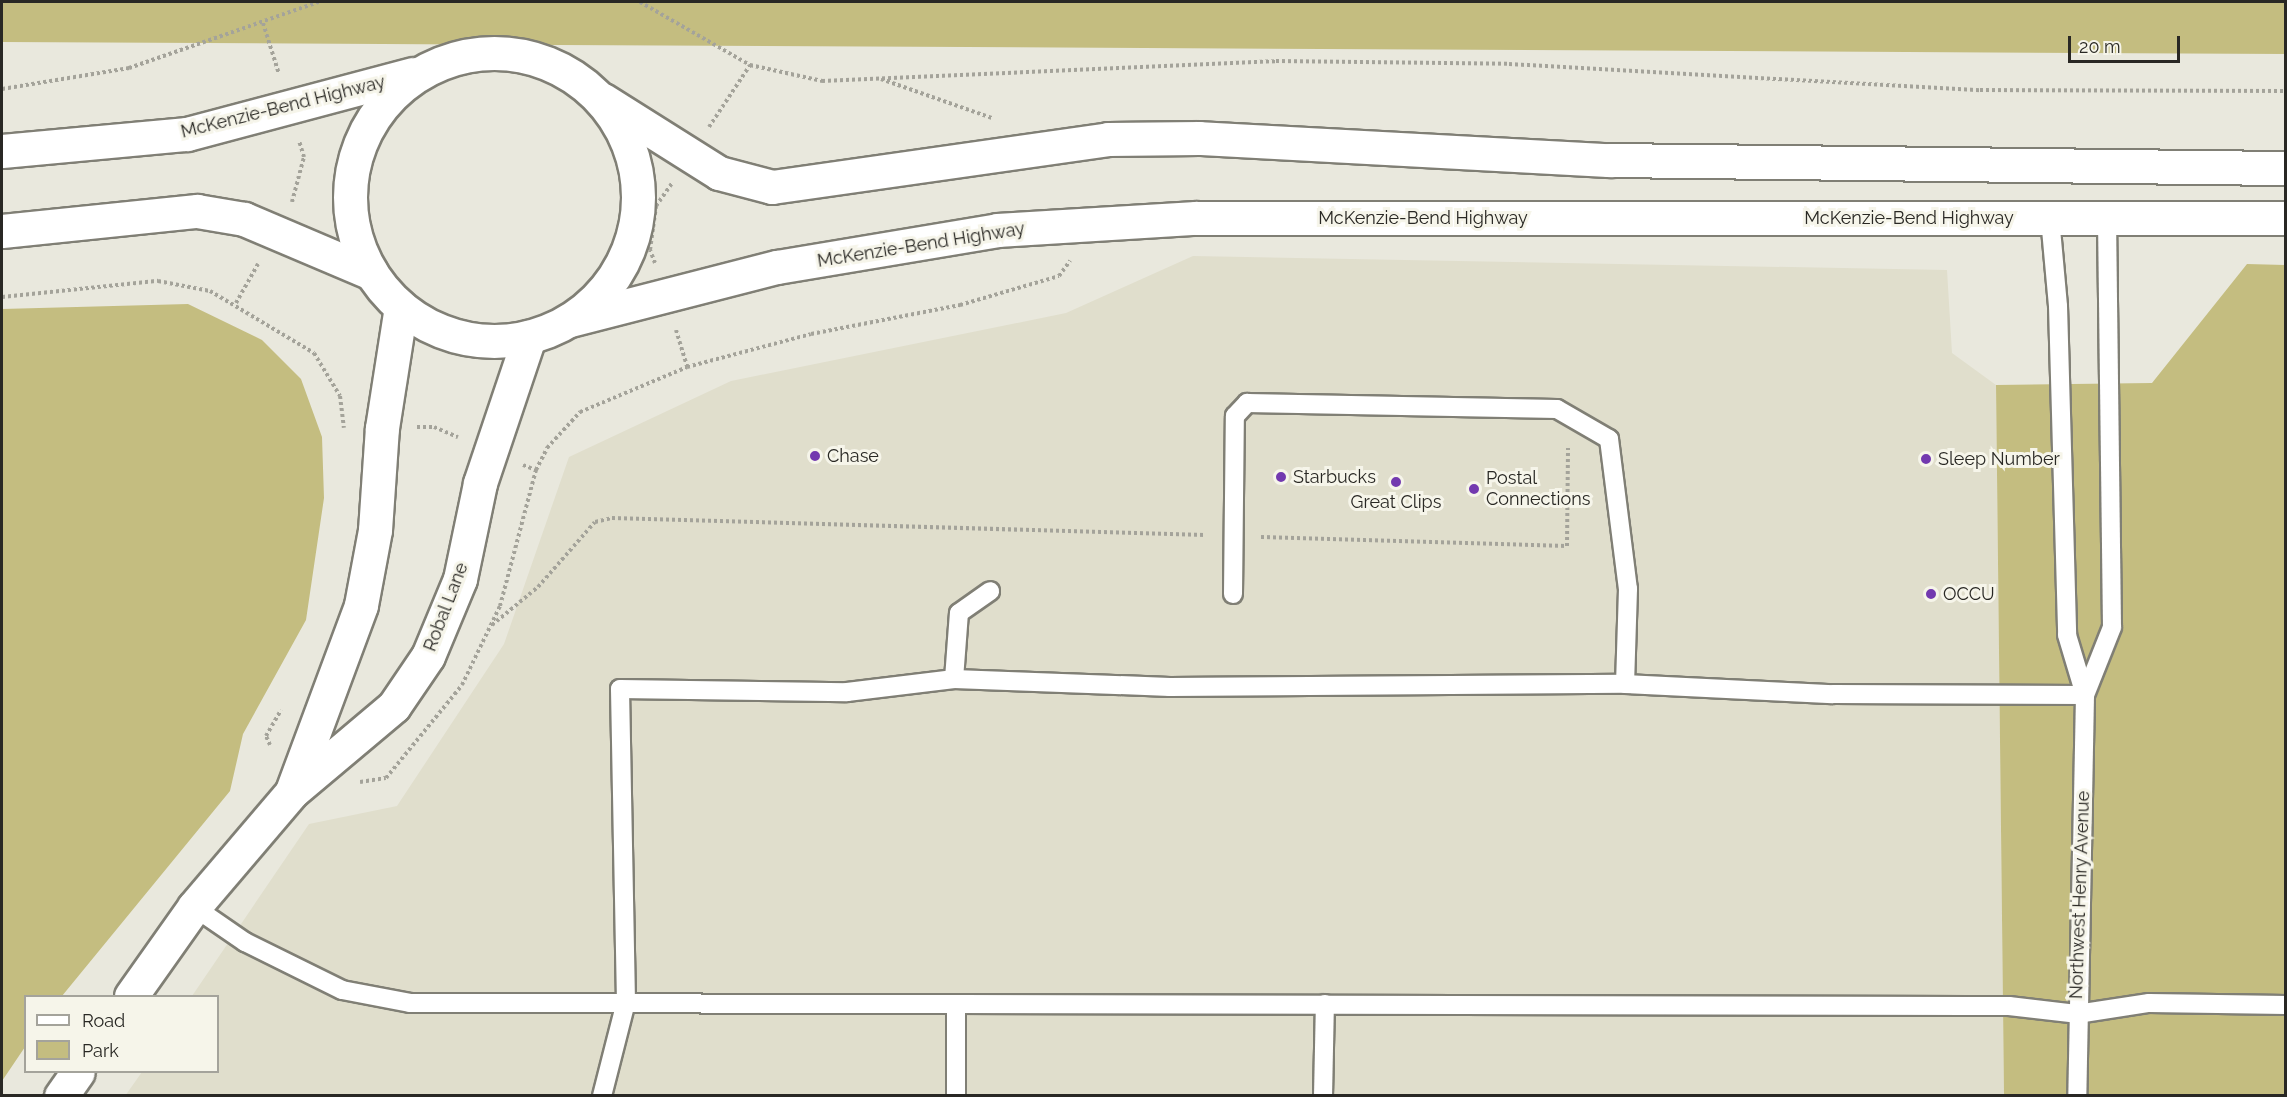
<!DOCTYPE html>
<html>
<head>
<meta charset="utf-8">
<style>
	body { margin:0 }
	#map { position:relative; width:2287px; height:1097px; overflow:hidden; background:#e9e8dd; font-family:Raleway,sans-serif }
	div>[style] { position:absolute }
	.built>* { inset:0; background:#e0decc }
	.green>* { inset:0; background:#c4bd80 }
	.path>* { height:4px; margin-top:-2px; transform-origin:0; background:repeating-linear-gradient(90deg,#a4a39a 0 3px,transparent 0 6px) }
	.roads { filter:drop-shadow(2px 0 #807f75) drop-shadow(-2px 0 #807f75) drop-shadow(0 2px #807f75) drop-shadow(0 -2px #807f75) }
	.lane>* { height:18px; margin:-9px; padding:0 9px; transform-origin:9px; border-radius:9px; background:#fff }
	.secondary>* { height:33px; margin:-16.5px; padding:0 16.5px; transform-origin:16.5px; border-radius:16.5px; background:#fff }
	.highway>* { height:33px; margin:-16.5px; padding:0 16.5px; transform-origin:16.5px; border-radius:16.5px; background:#fff }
	.highway>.ring { margin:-16.5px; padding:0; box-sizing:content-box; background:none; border:33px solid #fff; border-radius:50% }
	.dots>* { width:16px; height:16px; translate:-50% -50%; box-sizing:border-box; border:3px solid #f6f5ea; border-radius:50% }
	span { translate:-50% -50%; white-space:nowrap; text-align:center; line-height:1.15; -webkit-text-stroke:6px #f6f5ea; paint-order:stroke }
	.street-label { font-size:18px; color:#292824 }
	.poi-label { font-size:18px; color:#292824 }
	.left { translate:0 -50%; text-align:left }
	.frame { position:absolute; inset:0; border:3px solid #292824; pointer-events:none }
	.legend { position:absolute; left:24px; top:995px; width:195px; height:78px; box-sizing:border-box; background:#f6f5ea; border:2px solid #a4a39b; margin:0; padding:8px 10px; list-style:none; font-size:18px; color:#292824 }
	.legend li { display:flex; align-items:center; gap:12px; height:30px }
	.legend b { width:30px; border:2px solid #a4a39b }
	.scale { position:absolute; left:2068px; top:36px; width:112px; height:27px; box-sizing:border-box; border:3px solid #292824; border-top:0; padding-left:8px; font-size:18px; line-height:21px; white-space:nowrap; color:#292824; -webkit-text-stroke:4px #f6f5ea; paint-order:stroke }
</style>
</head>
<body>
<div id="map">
	<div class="built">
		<i style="clip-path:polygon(1193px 256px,1947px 270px,1952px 353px,1996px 385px,2004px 1095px,125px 1096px,142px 1072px,218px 1072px,218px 996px,192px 996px,309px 824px,397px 806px,504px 644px,569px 457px,731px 381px,1066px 313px)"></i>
	</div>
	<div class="green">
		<i style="clip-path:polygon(2px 2px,2285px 2px,2286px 54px,2px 42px)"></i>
		<i style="clip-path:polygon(2247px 264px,2285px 265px,2285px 1095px,2004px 1095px,1996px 385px,2152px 383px)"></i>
		<i style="clip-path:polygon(188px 304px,262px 340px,301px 379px,322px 437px,324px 498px,306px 620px,243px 734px,230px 791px,62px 996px,26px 996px,25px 1047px,2px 1081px,2px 309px)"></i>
	</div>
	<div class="path">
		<i style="left:640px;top:2px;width:127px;rotate:29.8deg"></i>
		<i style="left:750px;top:65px;width:74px;rotate:12.5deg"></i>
		<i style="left:822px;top:81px;width:454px;rotate:-2.5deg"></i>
		<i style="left:1276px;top:61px;width:233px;rotate:0.7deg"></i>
		<i style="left:1509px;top:64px;width:472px;rotate:3.2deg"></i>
		<i style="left:1980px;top:90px;width:306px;rotate:0.2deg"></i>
		<i style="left:263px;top:23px;width:53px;rotate:72.6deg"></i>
		<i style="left:881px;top:79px;width:118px;rotate:19.4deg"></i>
		<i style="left:2px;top:89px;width:129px;rotate:-9.4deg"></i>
		<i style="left:129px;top:68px;width:201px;rotate:-19.2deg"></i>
		<i style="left:709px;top:127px;width:74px;rotate:-56.5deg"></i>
		<i style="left:292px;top:202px;width:47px;rotate:-75.1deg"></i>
		<i style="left:304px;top:157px;width:17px;rotate:-107deg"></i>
		<i style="left:655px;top:263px;width:14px;rotate:-111deg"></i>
		<i style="left:650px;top:250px;width:44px;rotate:-82.2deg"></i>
		<i style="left:656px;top:206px;width:28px;rotate:-55deg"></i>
		<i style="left:2px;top:297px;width:157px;rotate:-5.9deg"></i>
		<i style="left:158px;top:281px;width:53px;rotate:10.9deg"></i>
		<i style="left:210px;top:291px;width:121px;rotate:30.8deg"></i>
		<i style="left:314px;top:353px;width:50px;rotate:58.8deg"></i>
		<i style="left:340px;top:396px;width:32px;rotate:83deg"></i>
		<i style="left:236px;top:303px;width:45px;rotate:-60.6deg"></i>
		<i style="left:676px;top:330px;width:39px;rotate:73deg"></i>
		<i style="left:417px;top:427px;width:17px"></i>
		<i style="left:434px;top:427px;width:26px;rotate:23deg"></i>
		<i style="left:523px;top:465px;width:14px;rotate:21deg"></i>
		<i style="left:1261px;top:537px;width:306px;rotate:1.7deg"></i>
		<i style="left:1567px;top:546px;width:98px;rotate:-89.4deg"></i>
		<i style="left:492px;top:625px;width:60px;rotate:-39.6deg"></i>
		<i style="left:538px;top:587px;width:86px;rotate:-48.8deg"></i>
		<i style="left:595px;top:522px;width:17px;rotate:-13deg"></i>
		<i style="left:612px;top:518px;width:593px;rotate:1.64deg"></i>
		<i style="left:270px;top:745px;width:10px;rotate:-114deg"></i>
		<i style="left:266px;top:736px;width:30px;rotate:-60deg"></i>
		<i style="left:360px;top:782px;width:26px;rotate:-9deg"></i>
		<i style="left:386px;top:778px;width:120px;rotate:-50.7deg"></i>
		<i style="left:462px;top:685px;width:88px;rotate:-64.3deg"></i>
		<i style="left:500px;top:606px;width:141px;rotate:-75.2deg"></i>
		<i style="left:536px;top:470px;width:25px;rotate:-63deg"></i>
		<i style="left:547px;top:448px;width:49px;rotate:-47.5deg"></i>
		<i style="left:580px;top:412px;width:116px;rotate:-22.8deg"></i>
		<i style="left:687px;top:367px;width:128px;rotate:-14.9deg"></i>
		<i style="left:811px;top:334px;width:152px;rotate:-11deg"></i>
		<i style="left:960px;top:305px;width:103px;rotate:-16.3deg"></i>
		<i style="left:1059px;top:276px;width:19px;rotate:-54deg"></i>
	</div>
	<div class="roads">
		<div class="lane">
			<i style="left:2050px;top:218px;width:88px;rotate:84.8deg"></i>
			<i style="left:2058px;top:306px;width:329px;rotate:88.4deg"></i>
			<i style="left:2067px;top:635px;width:63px;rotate:73.3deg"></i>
			<i style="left:2085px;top:695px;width:401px;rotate:91.1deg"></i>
			<i style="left:1233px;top:594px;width:178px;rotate:-89.4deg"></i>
			<i style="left:1235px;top:416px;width:18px;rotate:-47deg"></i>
			<i style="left:1247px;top:403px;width:310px;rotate:1.1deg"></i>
			<i style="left:1557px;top:409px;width:60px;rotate:30deg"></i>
			<i style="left:1609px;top:439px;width:151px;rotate:82.8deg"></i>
			<i style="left:1628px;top:589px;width:95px;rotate:91.8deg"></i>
			<i style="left:954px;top:679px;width:66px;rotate:-85.7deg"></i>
			<i style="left:959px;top:613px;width:38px;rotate:-35deg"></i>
			<i style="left:2085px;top:695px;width:73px;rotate:-68.3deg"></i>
			<i style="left:2112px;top:627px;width:409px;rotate:-90.7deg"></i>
			<i style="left:194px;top:907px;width:62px;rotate:34.5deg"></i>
			<i style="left:245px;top:942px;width:108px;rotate:26.3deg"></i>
			<i style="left:342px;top:990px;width:69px;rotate:10.8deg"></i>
			<i style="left:410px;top:1003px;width:546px;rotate:0.1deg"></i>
			<i style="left:602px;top:1096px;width:97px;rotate:-75.7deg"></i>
			<i style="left:626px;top:1002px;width:313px;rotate:-91.1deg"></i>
			<i style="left:620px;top:689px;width:227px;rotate:0.8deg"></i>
			<i style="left:847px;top:692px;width:108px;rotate:-6.9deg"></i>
			<i style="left:954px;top:679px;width:216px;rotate:2.1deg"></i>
			<i style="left:1170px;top:687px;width:455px;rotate:-0.4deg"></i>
			<i style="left:1625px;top:684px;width:208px;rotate:2.8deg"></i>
			<i style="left:1833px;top:694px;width:252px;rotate:0.2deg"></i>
			<i style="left:956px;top:1096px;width:92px;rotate:-90deg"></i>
			<i style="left:956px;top:1004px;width:1053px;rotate:0.11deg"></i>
			<i style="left:2009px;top:1006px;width:68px;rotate:6.7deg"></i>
			<i style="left:2077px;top:1014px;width:73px;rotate:-8.7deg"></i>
			<i style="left:2149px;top:1003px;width:137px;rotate:0.8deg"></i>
			<i style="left:1323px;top:1096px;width:92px;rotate:-88.8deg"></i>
		</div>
		<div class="secondary">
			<i style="left:292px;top:791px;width:198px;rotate:-69.6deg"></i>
			<i style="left:361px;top:605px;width:76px;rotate:-79.4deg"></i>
			<i style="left:375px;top:530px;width:102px;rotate:-86.1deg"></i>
			<i style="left:382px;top:428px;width:122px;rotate:-81.1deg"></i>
			<i style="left:131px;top:996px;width:109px;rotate:-54.7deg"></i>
			<i style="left:194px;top:907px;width:151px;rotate:-49.6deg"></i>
			<i style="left:292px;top:792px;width:133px;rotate:-40.1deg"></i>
			<i style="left:394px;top:706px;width:60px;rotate:-55.8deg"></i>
			<i style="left:428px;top:656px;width:83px;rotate:-67.4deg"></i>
			<i style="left:460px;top:579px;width:98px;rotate:-78.2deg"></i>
			<i style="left:480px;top:483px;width:154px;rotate:-71.4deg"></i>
			<i style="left:61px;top:1096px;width:29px;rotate:-55deg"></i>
		</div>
		<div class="highway">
			<i class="ring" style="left:350px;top:53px;width:255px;height:255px"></i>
			<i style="left:603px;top:100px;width:137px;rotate:32.2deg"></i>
			<i style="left:719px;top:173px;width:55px;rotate:14.8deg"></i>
			<i style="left:772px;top:187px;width:339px;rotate:-8.1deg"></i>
			<i style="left:1108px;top:139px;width:91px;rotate:-0.6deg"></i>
			<i style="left:1199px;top:138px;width:411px;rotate:3.1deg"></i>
			<i style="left:1609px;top:160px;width:677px;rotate:0.68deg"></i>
			<i style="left:2px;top:151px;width:186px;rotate:-5.3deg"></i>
			<i style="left:187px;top:134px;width:233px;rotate:-14.9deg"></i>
			<i style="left:2px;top:231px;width:196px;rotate:-5.9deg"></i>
			<i style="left:197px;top:211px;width:48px;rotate:9.7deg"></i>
			<i style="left:244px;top:219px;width:138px;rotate:23deg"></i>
			<i style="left:570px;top:320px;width:214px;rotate:-14.4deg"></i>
			<i style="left:777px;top:267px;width:223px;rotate:-9.5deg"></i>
			<i style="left:997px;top:230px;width:199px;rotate:-3.5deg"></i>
			<i style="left:1196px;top:218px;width:1090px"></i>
		</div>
	</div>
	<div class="dots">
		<i style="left:815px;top:456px;background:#7239af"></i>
		<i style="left:1926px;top:459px;background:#7239af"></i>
		<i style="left:1281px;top:477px;background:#7239af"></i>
		<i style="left:1396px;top:482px;background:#7239af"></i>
		<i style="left:1474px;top:489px;background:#7239af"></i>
		<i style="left:1931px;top:594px;background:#7239af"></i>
	</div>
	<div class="street-label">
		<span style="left:283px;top:107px;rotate:-14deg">McKenzie-Bend Highway</span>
		<span style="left:1423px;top:218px">McKenzie-Bend Highway</span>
		<span style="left:1909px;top:218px">McKenzie-Bend Highway</span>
		<span style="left:921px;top:245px;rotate:-9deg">McKenzie-Bend Highway</span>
		<span style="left:446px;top:607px;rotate:-69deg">Robal Lane</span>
		<span style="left:2080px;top:895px;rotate:-88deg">Northwest Henry Avenue</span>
	</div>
	<div class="poi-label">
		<span class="left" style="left:827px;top:456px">Chase</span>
		<span class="left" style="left:1938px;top:459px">Sleep Number</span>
		<span class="left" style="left:1293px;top:477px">Starbucks</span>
		<span class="left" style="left:1486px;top:489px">Postal<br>Connections</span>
		<span style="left:1396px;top:502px">Great Clips</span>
		<span class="left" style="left:1943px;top:594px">OCCU</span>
	</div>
	<div class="frame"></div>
	<ul class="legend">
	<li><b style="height:8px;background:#fff"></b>Road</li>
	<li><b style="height:16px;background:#c4bd80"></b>Park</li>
	</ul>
	<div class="scale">20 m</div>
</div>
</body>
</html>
